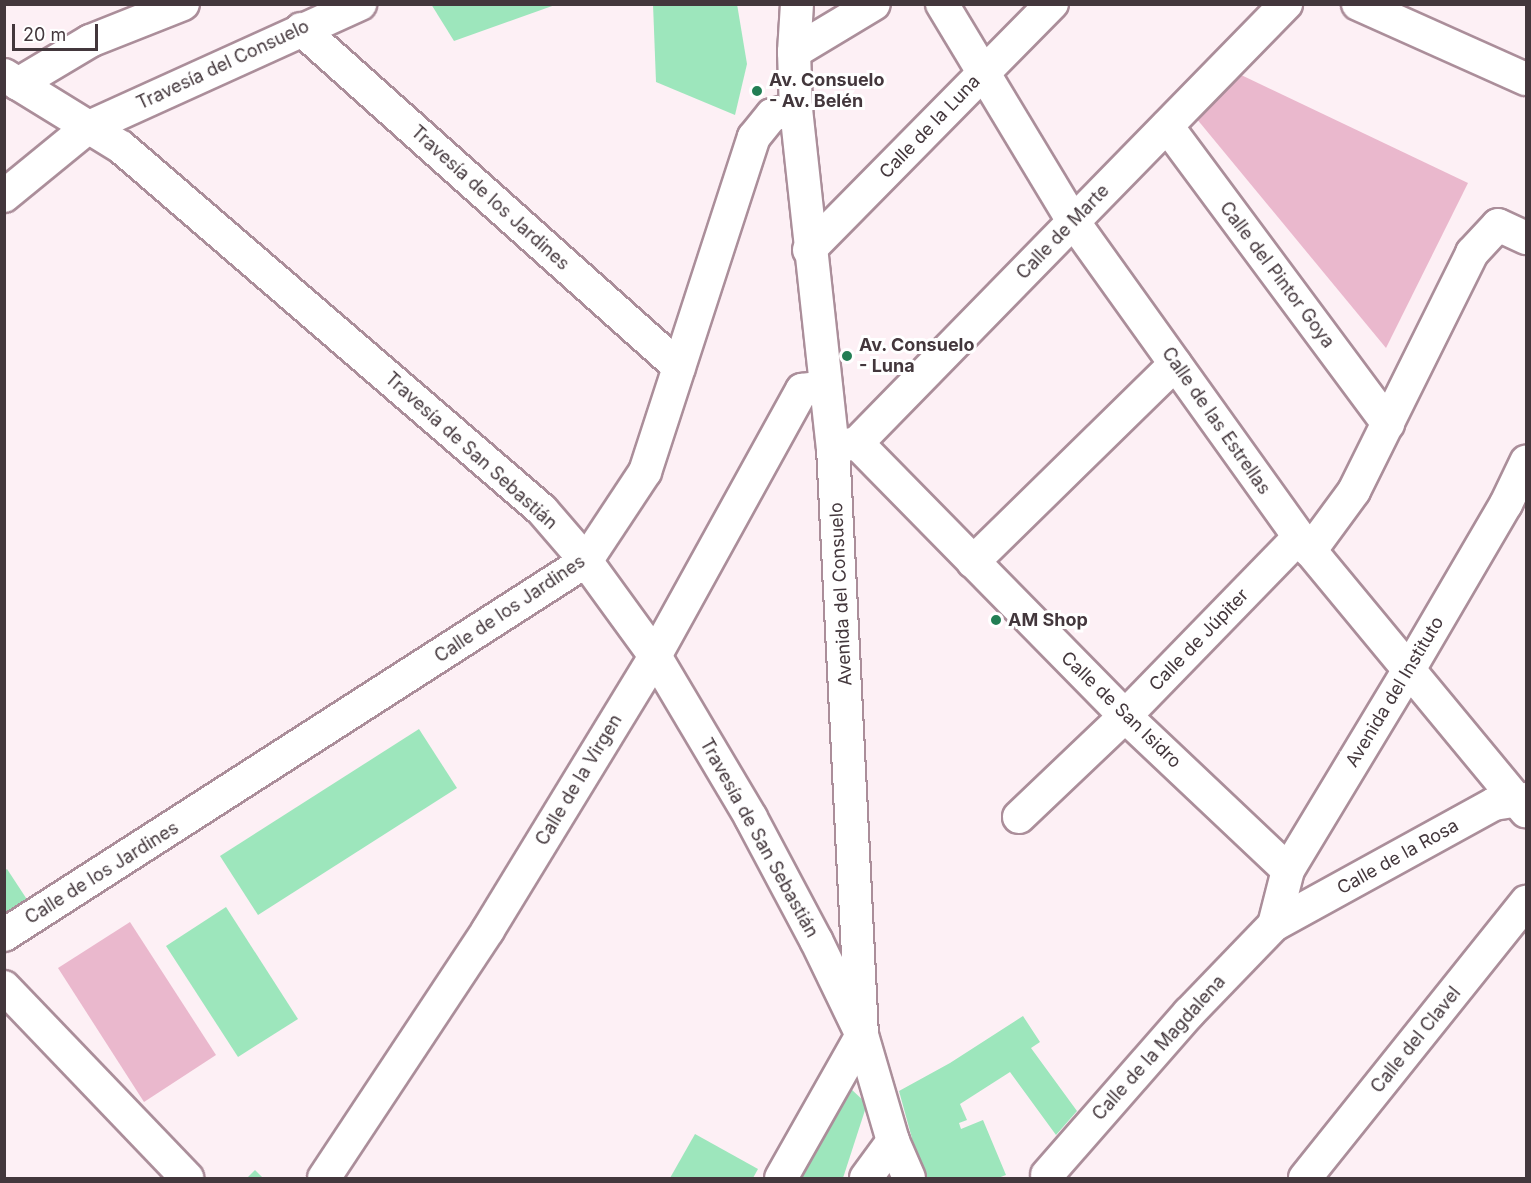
<!DOCTYPE html>
<html>
<head>
<meta charset="utf-8">
<style>
	body { margin:0 }
	#map { position:relative; width:1531px; height:1183px; overflow:hidden; background:#fdf0f5; font-family:Inter,sans-serif }
	div>[style] { position:absolute }
	.green>* { inset:0; background:#eab8cd }
	.building>* { inset:0; background:#9de6bc }
	.roads { filter:drop-shadow(2px 0 #ab8e9a) drop-shadow(-2px 0 #ab8e9a) drop-shadow(0 2px #ab8e9a) drop-shadow(0 -2px #ab8e9a) }
	.minor>* { height:32px; margin:-16px; padding:0 16px; transform-origin:16px; border-radius:16px; background:#fff }
	.dots>* { width:16px; height:16px; translate:-50% -50%; box-sizing:border-box; border:3px solid #fff; border-radius:50% }
	span { translate:-50% -50%; white-space:nowrap; text-align:center; line-height:1.15; -webkit-text-stroke:6px #fff; paint-order:stroke }
	.street-label { font-size:18px; color:#43373c }
	.poi-label { font-size:18px; color:#43373c; font-weight:700 }
	.left { translate:0 -50%; text-align:left }
	.frame { position:absolute; inset:0; border:6px solid #43373c; pointer-events:none }
	.scale { position:absolute; left:12px; top:24px; width:86px; height:27px; box-sizing:border-box; border:3px solid #43373c; border-top:0; padding-left:8px; font-size:18px; line-height:21px; white-space:nowrap; color:#43373c; -webkit-text-stroke:4px #fff; paint-order:stroke }
</style>
</head>
<body>
<div id="map">
	<div class="green">
		<i style="clip-path:polygon(1237px 73px,1468px 183px,1386px 348px,1196px 118px)"></i>
		<i style="clip-path:polygon(130px 922px,216px 1055px,144px 1102px,58px 968px)"></i>
	</div>
	<div class="building">
		<i style="clip-path:polygon(431px 4px,555px 4px,555px 5px,454px 41px)"></i>
		<i style="clip-path:polygon(653px 4px,737px 4px,747px 64px,735px 115px,656px 82px)"></i>
		<i style="clip-path:polygon(419px 729px,457px 788px,258px 915px,220px 856px)"></i>
		<i style="clip-path:polygon(7px 869px,28px 901px,4px 916px,4px 871px)"></i>
		<i style="clip-path:polygon(226px 907px,298px 1019px,238px 1057px,166px 946px)"></i>
		<i style="clip-path:polygon(1023px 1016px,1040px 1042px,1031px 1048px,1077px 1111px,1056px 1135px,1010px 1072px,960px 1104px,967px 1120px,959px 1123px,961px 1129px,983px 1120px,1006px 1175px,998px 1178px,927px 1178px,913px 1142px,899px 1091px,950px 1063px)"></i>
		<i style="clip-path:polygon(850px 1088px,867px 1104px,843px 1178px,796px 1178px)"></i>
		<i style="clip-path:polygon(695px 1134px,758px 1169px,753px 1178px,670px 1178px)"></i>
		<i style="clip-path:polygon(255px 1170px,263px 1178px,247px 1178px)"></i>
	</div>
	<div class="roads">
		<div class="minor">
			<i style="left:797px;top:4px;width:48px;rotate:93.6deg"></i>
			<i style="left:794px;top:52px;width:57px;rotate:88deg"></i>
			<i style="left:796px;top:109px;width:340px;rotate:83.8deg"></i>
			<i style="left:833px;top:447px;width:589px;rotate:87.18deg"></i>
			<i style="left:862px;top:1035px;width:110px;rotate:73.7deg"></i>
			<i style="left:893px;top:1141px;width:40px;rotate:66.6deg"></i>
			<i style="left:942px;top:4px;width:253px;rotate:58.9deg"></i>
			<i style="left:1073px;top:221px;width:388px;rotate:54.4deg"></i>
			<i style="left:1299px;top:537px;width:356px;rotate:50.4deg"></i>
			<i style="left:1358px;top:4px;width:184px;rotate:24.1deg"></i>
			<i style="left:301px;top:29px;width:507px;rotate:41.8deg"></i>
			<i style="left:794px;top:52px;width:93px;rotate:-31deg"></i>
			<i style="left:4px;top:75px;width:137px;rotate:31.6deg"></i>
			<i style="left:121px;top:147px;width:556px;rotate:40.77deg"></i>
			<i style="left:542px;top:510px;width:67px;rotate:49.2deg"></i>
			<i style="left:586px;top:561px;width:117px;rotate:54deg"></i>
			<i style="left:655px;top:656px;width:188px;rotate:59.3deg"></i>
			<i style="left:751px;top:818px;width:138px;rotate:62deg"></i>
			<i style="left:816px;top:940px;width:106px;rotate:64.2deg"></i>
			<i style="left:862px;top:1035px;width:164px;rotate:119.5deg"></i>
			<i style="left:18px;top:84px;width:84px;rotate:-30.8deg"></i>
			<i style="left:90px;top:41px;width:100px;rotate:-21.7deg"></i>
			<i style="left:1167px;top:126px;width:371px;rotate:53.4deg"></i>
			<i style="left:4px;top:196px;width:107px;rotate:-39.3deg"></i>
			<i style="left:87px;top:128px;width:300px;rotate:-24.4deg"></i>
			<i style="left:809px;top:250px;width:346px;rotate:-45.4deg"></i>
			<i style="left:857px;top:443px;width:383px;rotate:45.5deg"></i>
			<i style="left:1125px;top:716px;width:224px;rotate:43.4deg"></i>
			<i style="left:833px;top:447px;width:24px;rotate:-9deg"></i>
			<i style="left:857px;top:443px;width:614px;rotate:-45.66deg"></i>
			<i style="left:1310px;top:551px;width:74px;rotate:-53.7deg"></i>
			<i style="left:1354px;top:491px;width:266px;rotate:-63.6deg"></i>
			<i style="left:1472px;top:253px;width:38px;rotate:-47deg"></i>
			<i style="left:1498px;top:225px;width:31px;rotate:25deg"></i>
			<i style="left:973px;top:562px;width:283px;rotate:-44.4deg"></i>
			<i style="left:1019px;top:817px;width:146px;rotate:-43.6deg"></i>
			<i style="left:1125px;top:716px;width:250px;rotate:-45.8deg"></i>
			<i style="left:1274px;top:925px;width:57px;rotate:-75.7deg"></i>
			<i style="left:1288px;top:870px;width:236px;rotate:-58.9deg"></i>
			<i style="left:1410px;top:668px;width:190px;rotate:-59.7deg"></i>
			<i style="left:1506px;top:504px;width:47px;rotate:-64.5deg"></i>
			<i style="left:4px;top:935px;width:692px;rotate:-32.73deg"></i>
			<i style="left:586px;top:561px;width:107px;rotate:-56.5deg"></i>
			<i style="left:645px;top:472px;width:352px;rotate:-72deg"></i>
			<i style="left:754px;top:137px;width:28px;rotate:-51deg"></i>
			<i style="left:772px;top:115px;width:25px;rotate:-14deg"></i>
			<i style="left:4px;top:987px;width:265px;rotate:46.2deg"></i>
			<i style="left:1047px;top:1175px;width:215px;rotate:-48.8deg"></i>
			<i style="left:1189px;top:1013px;width:122px;rotate:-46deg"></i>
			<i style="left:1274px;top:925px;width:251px;rotate:-28.8deg"></i>
			<i style="left:1494px;top:804px;width:32px;rotate:-9deg"></i>
			<i style="left:324px;top:1178px;width:297px;rotate:-56.5deg"></i>
			<i style="left:488px;top:930px;width:321px;rotate:-58.6deg"></i>
			<i style="left:655px;top:656px;width:304px;rotate:-61.1deg"></i>
			<i style="left:802px;top:390px;width:24px;rotate:-7deg"></i>
			<i style="left:866px;top:1178px;width:46px;rotate:-53.9deg"></i>
			<i style="left:1305px;top:1178px;width:354px;rotate:-51.3deg"></i>
		</div>
	</div>
	<div class="dots">
		<i style="left:757px;top:91px;background:#227e54"></i>
		<i style="left:847px;top:356px;background:#227e54"></i>
		<i style="left:996px;top:620px;background:#227e54"></i>
	</div>
	<div class="street-label">
		<span style="left:223px;top:65px;rotate:-25deg">Travesía del Consuelo</span>
		<span style="left:930px;top:127px;rotate:-46deg">Calle de la Luna</span>
		<span style="left:490px;top:198px;rotate:42deg">Travesía de los Jardines</span>
		<span style="left:1063px;top:232px;rotate:-46deg">Calle de Marte</span>
		<span style="left:1277px;top:275px;rotate:53deg">Calle del Pintor Goya</span>
		<span style="left:1216px;top:421px;rotate:55deg">Calle de las Estrellas</span>
		<span style="left:471px;top:451px;rotate:42deg">Travesía de San Sebastián</span>
		<span style="left:841px;top:594px;rotate:-93deg">Avenida del Consuelo</span>
		<span style="left:510px;top:609px;rotate:-34deg">Calle de los Jardines</span>
		<span style="left:1199px;top:640px;rotate:-46deg">Calle de Júpiter</span>
		<span style="left:1395px;top:692px;rotate:-59deg">Avenida del Instituto</span>
		<span style="left:1121px;top:710px;rotate:44deg">Calle de San Isidro</span>
		<span style="left:579px;top:780px;rotate:-59deg">Calle de la Virgen</span>
		<span style="left:759px;top:838px;rotate:61deg">Travesía de San Sebastián</span>
		<span style="left:1398px;top:857px;rotate:-29deg">Calle de la Rosa</span>
		<span style="left:102px;top:873px;rotate:-32deg">Calle de los Jardines</span>
		<span style="left:1416px;top:1040px;rotate:-51deg">Calle del Clavel</span>
		<span style="left:1159px;top:1048px;rotate:-48deg">Calle de la Magdalena</span>
	</div>
	<div class="poi-label">
		<span class="left" style="left:769px;top:91px">Av. Consuelo<br>- Av. Belén</span>
		<span class="left" style="left:859px;top:356px">Av. Consuelo<br>- Luna</span>
		<span class="left" style="left:1008px;top:620px">AM Shop</span>
	</div>
	<div class="frame"></div>
	<div class="scale">20 m</div>
</div>
</body>
</html>
